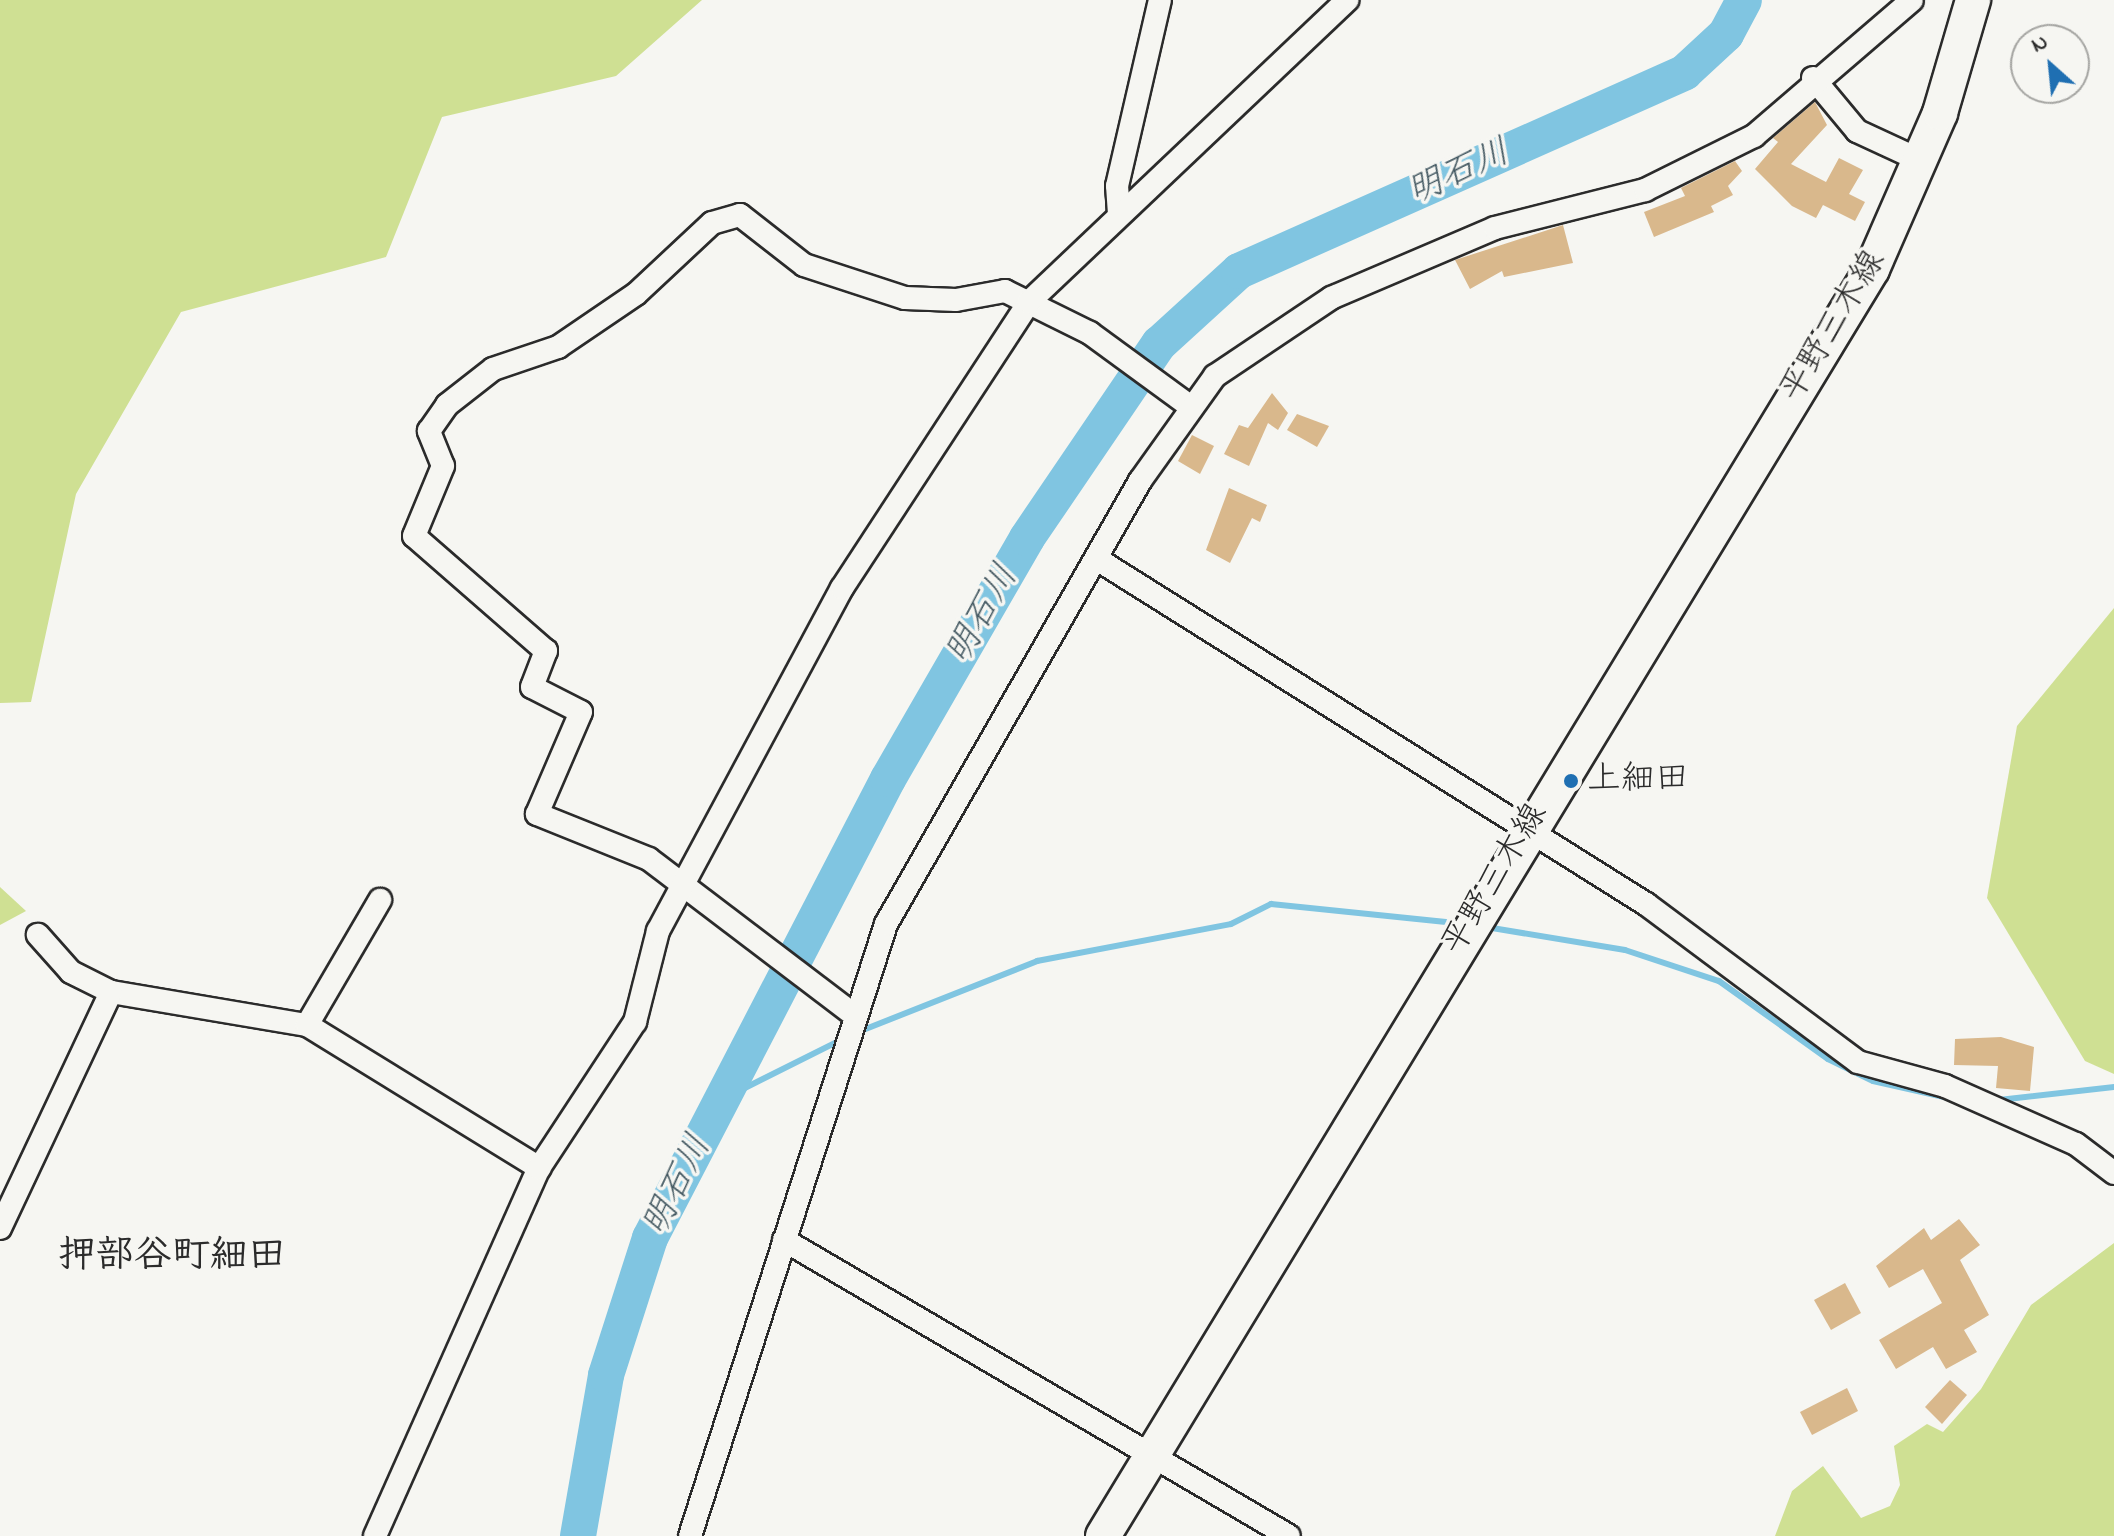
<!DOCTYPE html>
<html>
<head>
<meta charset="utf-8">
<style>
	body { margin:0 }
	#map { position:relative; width:2114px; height:1536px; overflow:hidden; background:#f6f6f2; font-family:"Indie Flower","Klee One",sans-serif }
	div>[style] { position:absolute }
	.green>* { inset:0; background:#cfe093 }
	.stream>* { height:6px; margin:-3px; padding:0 3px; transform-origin:3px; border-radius:3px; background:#80c5e1 }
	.river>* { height:36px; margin:-18px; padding:0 18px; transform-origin:18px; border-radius:18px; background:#80c5e1 }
	.building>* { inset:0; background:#d9b88c }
	.roads { filter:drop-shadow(2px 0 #2b2b2b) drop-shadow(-2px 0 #2b2b2b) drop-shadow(0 2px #2b2b2b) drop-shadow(0 -2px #2b2b2b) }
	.minor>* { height:22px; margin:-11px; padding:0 11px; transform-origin:11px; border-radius:11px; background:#f6f6f2 }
	.primary>* { height:34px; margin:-17px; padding:0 17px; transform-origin:17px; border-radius:17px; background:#f6f6f2 }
	.dots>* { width:22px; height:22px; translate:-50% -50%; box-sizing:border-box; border:4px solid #f6f6f2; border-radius:50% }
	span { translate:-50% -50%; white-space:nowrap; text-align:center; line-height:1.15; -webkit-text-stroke:7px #f6f6f2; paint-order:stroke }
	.street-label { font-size:34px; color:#2b2b2b }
	.poi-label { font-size:34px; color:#2b2b2b }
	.left { translate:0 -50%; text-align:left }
	.water-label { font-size:36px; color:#445962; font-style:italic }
	.quarter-label { font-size:38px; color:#2b2b2b; font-weight:700 }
	.north { position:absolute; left:2010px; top:24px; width:80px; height:80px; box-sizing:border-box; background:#f6f6f2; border:2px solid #a5a5a2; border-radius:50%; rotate:333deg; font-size:22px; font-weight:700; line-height:32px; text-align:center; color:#2b2b2b }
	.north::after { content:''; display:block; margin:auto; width:28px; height:36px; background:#1f6fb2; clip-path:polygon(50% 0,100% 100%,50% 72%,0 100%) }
</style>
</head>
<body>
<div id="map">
	<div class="green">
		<i style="clip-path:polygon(0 0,702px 0,616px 76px,442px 117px,386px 257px,181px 312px,76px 494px,31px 702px,0 703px)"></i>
		<i style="clip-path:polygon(2114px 608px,2114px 1074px,2085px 1061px,1987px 898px,2017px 726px)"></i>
		<i style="clip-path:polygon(0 887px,26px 911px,0 925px)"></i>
		<i style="clip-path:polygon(2114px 1243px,2114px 1536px,1775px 1536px,1792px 1491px,1823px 1466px,1861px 1518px,1890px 1506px,1900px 1485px,1894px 1446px,1927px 1424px,1943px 1432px,1981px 1389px,2031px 1305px)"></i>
	</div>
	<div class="stream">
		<i style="left:1486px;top:927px;width:141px;rotate:9.4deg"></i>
		<i style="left:1625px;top:950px;width:99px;rotate:18.3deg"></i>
		<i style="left:1719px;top:981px;width:134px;rotate:35.6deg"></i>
		<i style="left:1828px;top:1059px;width:50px;rotate:26.1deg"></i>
		<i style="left:1873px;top:1081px;width:81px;rotate:12.8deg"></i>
		<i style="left:858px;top:1032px;width:193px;rotate:-21.6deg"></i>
		<i style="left:1037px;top:961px;width:197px;rotate:-10.8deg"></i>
		<i style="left:1231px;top:924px;width:45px;rotate:-26.6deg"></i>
		<i style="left:1271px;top:904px;width:193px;rotate:5.9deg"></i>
		<i style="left:723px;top:1099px;width:132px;rotate:-26.6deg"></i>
		<i style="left:1999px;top:1100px;width:116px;rotate:-6.4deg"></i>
	</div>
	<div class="river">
		<i style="left:578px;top:1536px;width:163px;rotate:-80.1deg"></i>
		<i style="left:606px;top:1375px;width:144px;rotate:-72.2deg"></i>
		<i style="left:650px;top:1238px;width:517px;rotate:-62.59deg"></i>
		<i style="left:888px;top:779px;width:278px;rotate:-60deg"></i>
		<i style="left:1027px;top:538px;width:235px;rotate:-55.8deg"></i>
		<i style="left:1159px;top:344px;width:108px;rotate:-42.4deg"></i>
		<i style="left:1239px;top:271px;width:488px;rotate:-24deg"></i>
		<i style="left:1685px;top:72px;width:56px;rotate:-42.8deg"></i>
		<i style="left:1726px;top:34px;width:38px;rotate:-62deg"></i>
	</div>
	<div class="building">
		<i style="clip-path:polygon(1815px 102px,1827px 125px,1791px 164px,1826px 182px,1839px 158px,1863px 170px,1849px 194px,1865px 202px,1855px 221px,1823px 205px,1816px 218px,1792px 206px,1755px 169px,1778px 142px,1773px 138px)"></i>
		<i style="clip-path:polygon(1735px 161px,1742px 171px,1728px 186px,1733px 195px,1711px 206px,1714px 212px,1654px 237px,1644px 212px,1685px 196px,1681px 188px)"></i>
		<i style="clip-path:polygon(1563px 225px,1573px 263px,1504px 277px,1502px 271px,1470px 289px,1455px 260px)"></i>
		<i style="clip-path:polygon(1272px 393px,1288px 413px,1278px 430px,1268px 423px,1249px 466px,1224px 454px,1239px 425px,1248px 428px)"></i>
		<i style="clip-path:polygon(1297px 414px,1329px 426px,1317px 447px,1287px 430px)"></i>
		<i style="clip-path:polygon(1192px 435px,1214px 446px,1200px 474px,1178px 461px)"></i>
		<i style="clip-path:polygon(1229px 488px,1267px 505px,1260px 522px,1252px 518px,1230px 563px,1206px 550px)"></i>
		<i style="clip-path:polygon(2001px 1037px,2034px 1047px,2030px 1091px,1996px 1088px,1998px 1066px,1954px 1065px,1955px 1039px)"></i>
		<i style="clip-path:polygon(1959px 1219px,1980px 1245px,1960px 1260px,1989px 1315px,1964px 1330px,1977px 1352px,1946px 1369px,1933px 1347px,1896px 1369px,1879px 1340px,1942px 1303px,1923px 1269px,1889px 1288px,1876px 1266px,1924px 1228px,1931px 1240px)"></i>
		<i style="clip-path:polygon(1845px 1283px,1861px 1313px,1831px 1330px,1814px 1300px)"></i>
		<i style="clip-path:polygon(1950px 1380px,1967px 1395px,1942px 1424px,1925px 1407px)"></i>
		<i style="clip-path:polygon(1847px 1388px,1858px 1411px,1812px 1435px,1800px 1412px)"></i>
	</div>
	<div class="roads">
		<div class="minor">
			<i style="left:1813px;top:78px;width:69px;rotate:50.3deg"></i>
			<i style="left:1857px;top:131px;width:72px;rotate:24.8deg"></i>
			<i style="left:1119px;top:214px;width:28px;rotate:-94deg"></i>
			<i style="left:1117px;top:186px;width:191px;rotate:-77deg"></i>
			<i style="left:1100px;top:561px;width:645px;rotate:32.14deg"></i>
			<i style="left:1646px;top:904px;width:264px;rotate:36.7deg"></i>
			<i style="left:1858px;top:1062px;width:90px;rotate:15.4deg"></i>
			<i style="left:1945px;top:1086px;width:143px;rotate:23.9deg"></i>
			<i style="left:2076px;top:1144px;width:48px;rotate:37.3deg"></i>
			<i style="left:111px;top:992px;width:199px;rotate:9.6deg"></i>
			<i style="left:307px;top:1025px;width:273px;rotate:31.6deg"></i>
			<i style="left:853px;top:1014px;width:256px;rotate:-142.8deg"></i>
			<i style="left:649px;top:859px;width:121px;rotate:-158.1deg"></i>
			<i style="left:537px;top:814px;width:111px;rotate:-66.7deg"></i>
			<i style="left:581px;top:712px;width:55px;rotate:-153deg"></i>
			<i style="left:532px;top:687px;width:39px;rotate:-69deg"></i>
			<i style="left:546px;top:651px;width:175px;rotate:-138.9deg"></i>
			<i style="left:414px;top:536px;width:76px;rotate:-67.5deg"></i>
			<i style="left:443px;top:466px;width:38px;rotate:-112deg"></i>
			<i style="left:429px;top:431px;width:32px;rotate:-55deg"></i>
			<i style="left:447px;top:405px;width:58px;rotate:-38deg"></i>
			<i style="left:493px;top:369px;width:69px;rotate:-18.7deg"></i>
			<i style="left:558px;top:347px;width:94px;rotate:-34.2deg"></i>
			<i style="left:636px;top:294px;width:104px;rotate:-43.1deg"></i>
			<i style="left:712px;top:223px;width:29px;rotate:-16deg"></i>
			<i style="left:740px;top:215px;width:81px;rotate:38deg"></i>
			<i style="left:804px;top:265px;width:106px;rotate:18.1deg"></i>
			<i style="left:905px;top:298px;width:51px;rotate:2.2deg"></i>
			<i style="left:956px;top:300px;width:50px;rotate:-10.4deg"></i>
			<i style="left:1005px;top:291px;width:95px;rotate:26.3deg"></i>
			<i style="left:1090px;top:333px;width:125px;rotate:36.2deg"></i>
			<i style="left:307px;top:1025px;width:145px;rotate:-59.7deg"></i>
			<i style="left:0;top:1228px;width:261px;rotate:-64.8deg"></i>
			<i style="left:111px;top:992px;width:45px;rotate:-153.4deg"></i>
			<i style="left:71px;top:972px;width:50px;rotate:-131.7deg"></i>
			<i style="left:784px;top:1240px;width:585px;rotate:30.38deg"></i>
			<i style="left:375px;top:1536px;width:403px;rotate:-66deg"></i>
			<i style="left:539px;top:1168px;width:175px;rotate:-56.7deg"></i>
			<i style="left:635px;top:1022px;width:94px;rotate:-75.8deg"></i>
			<i style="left:658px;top:931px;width:389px;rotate:-61.8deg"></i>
			<i style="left:842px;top:588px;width:342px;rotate:-56.8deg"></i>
			<i style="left:1029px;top:302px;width:439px;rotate:-43.5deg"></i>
			<i style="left:690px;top:1536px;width:643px;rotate:-72.24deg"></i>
			<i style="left:886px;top:924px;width:511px;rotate:-60.17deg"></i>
			<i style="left:1140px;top:481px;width:129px;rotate:-54.5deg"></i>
			<i style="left:1215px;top:376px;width:140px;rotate:-33.9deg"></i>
			<i style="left:1331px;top:298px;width:178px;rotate:-23.1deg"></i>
			<i style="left:1495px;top:228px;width:155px;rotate:-14.2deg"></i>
			<i style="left:1645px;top:190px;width:122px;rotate:-26.4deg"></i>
			<i style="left:1754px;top:136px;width:208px;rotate:-40.7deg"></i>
		</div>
		<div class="primary">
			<i style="left:1103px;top:1536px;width:1482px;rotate:-58.74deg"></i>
			<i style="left:1872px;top:269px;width:170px;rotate:-66.4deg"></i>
			<i style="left:1940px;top:113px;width:118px;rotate:-73.7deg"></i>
		</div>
	</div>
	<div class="dots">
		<i style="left:1571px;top:781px;background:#1f6fb2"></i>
	</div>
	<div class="street-label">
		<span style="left:1834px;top:327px;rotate:-59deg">平野三木線</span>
		<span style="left:1496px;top:880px;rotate:-59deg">平野三木線</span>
	</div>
	<div class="poi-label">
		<span class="left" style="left:1587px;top:781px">上細田</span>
	</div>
	<div class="water-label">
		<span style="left:1459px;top:173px;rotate:-24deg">明石川</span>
		<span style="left:983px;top:615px;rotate:-60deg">明石川</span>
		<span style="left:678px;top:1186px;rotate:-63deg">明石川</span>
	</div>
	<div class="quarter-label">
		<span style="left:172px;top:1258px">押部谷町細田</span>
	</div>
	<div class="north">N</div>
</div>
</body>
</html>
